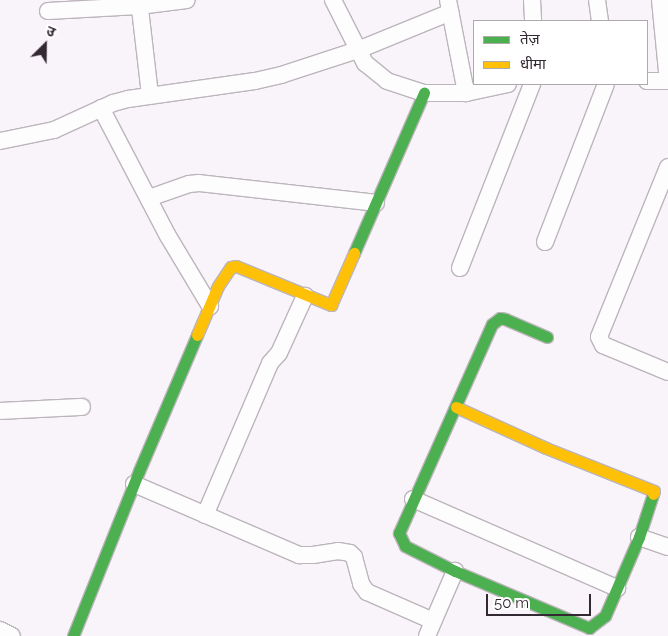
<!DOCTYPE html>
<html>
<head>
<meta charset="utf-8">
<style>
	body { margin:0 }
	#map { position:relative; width:668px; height:636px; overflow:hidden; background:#f9f4f9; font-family:Raleway,"Noto Sans Devanagari",sans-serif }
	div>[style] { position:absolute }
	.roads { filter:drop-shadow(1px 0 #bcb5bc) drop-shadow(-1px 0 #bcb5bc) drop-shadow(0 1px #bcb5bc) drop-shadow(0 -1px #bcb5bc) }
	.street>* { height:16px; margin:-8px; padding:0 8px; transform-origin:8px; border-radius:8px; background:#fefdfe }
	.fast>* { height:11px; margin:-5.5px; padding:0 5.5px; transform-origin:5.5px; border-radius:5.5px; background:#4caf50 }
	.slow>* { height:11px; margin:-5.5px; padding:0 5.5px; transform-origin:5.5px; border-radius:5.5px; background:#ffc107 }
	span { translate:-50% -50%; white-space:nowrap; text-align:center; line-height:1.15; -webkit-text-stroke:4px #fff; paint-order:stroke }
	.legend { position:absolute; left:473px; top:20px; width:175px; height:65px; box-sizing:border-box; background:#fff; border:1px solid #ada9ad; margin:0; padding:6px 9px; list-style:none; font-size:15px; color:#332933 }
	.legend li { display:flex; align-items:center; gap:10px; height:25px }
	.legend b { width:25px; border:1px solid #ada9ad }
	.north { position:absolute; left:20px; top:20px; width:50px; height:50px; -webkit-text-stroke:4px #fff; paint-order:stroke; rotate:23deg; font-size:14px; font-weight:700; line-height:20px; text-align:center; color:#332933 }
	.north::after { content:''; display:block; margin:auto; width:18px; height:22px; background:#332933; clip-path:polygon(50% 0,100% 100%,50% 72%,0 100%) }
	.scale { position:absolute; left:486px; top:594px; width:105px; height:22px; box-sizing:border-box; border:2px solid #332933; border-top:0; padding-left:6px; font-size:15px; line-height:18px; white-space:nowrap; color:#332933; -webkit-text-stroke:4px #fff; paint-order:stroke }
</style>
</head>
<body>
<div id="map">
	<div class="roads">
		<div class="street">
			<i style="left:139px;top:0;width:96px;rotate:83.4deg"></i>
			<i style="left:333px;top:0;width:71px;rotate:63.1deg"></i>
			<i style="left:365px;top:63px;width:28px;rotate:39deg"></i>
			<i style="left:387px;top:81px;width:39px;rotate:18deg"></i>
			<i style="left:424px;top:93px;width:42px"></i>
			<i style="left:466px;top:93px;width:43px;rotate:-12.1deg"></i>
			<i style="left:448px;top:0;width:95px;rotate:79deg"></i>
			<i style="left:532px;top:0;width:21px;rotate:87deg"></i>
			<i style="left:597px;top:0;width:21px;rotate:82deg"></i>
			<i style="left:660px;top:0;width:81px;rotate:84.4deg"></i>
			<i style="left:48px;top:11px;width:91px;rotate:-3.1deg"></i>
			<i style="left:139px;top:6px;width:48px;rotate:-7.1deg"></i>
			<i style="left:647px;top:81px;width:21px"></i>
			<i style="left:101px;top:108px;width:144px;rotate:62.4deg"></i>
			<i style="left:168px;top:236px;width:82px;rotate:59deg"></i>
			<i style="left:0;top:141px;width:55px;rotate:-11.5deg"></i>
			<i style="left:54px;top:130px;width:65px;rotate:-24.6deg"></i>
			<i style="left:113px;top:103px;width:16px;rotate:-15deg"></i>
			<i style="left:128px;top:99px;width:128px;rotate:-8.1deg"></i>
			<i style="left:255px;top:81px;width:27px;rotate:-13deg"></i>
			<i style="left:281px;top:75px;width:81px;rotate:-18deg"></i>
			<i style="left:358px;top:50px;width:100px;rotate:-22.2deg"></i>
			<i style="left:668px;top:167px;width:183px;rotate:112.1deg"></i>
			<i style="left:599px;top:337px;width:9px;rotate:63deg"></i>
			<i style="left:603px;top:345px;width:70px;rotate:22.6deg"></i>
			<i style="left:149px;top:198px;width:42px;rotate:-19.3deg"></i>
			<i style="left:189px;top:184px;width:10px;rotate:-6deg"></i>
			<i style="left:199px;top:183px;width:178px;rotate:6.4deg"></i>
			<i style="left:545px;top:242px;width:169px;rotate:-68.9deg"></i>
			<i style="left:460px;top:268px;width:198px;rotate:-68.6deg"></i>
			<i style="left:0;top:411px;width:82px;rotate:-2.8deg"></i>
			<i style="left:134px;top:484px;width:180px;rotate:23.3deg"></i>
			<i style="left:299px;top:555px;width:14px"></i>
			<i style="left:313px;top:555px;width:25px;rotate:-9deg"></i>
			<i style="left:338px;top:551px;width:12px;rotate:9deg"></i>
			<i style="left:350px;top:553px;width:6px;rotate:45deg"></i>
			<i style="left:354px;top:557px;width:28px;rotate:75deg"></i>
			<i style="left:361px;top:584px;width:10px;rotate:53deg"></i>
			<i style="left:367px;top:592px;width:72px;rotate:23.7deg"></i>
			<i style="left:413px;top:499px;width:223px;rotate:23.6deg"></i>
			<i style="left:205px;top:515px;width:165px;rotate:-66.8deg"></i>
			<i style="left:270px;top:363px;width:13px;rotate:-48deg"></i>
			<i style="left:279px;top:353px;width:63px;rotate:-65.5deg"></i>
			<i style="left:639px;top:537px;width:31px;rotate:19deg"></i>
			<i style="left:0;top:630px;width:13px;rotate:27deg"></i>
			<i style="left:427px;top:636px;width:71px;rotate:-66.7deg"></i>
		</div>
		<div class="fast">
			<i style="left:354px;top:253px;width:175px;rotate:-66.4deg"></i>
			<i style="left:547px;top:337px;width:46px;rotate:-156.8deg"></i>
			<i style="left:505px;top:319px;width:5px;rotate:-169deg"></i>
			<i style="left:500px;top:318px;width:10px;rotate:143deg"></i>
			<i style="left:492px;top:324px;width:229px;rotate:114deg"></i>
			<i style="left:399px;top:533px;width:14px;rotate:65deg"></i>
			<i style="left:405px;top:546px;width:56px;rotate:26.6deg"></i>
			<i style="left:455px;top:571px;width:146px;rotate:23deg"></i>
			<i style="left:589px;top:628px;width:20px;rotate:-37deg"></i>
			<i style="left:605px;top:616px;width:86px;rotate:-66.7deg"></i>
			<i style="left:639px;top:537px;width:45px;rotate:-72deg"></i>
			<i style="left:73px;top:636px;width:178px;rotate:-68.2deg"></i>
			<i style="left:139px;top:471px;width:148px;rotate:-66.9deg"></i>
		</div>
		<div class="slow">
			<i style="left:197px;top:335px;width:53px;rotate:-66.8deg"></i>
			<i style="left:218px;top:286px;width:23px;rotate:-56deg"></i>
			<i style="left:231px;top:267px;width:5px;rotate:-11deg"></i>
			<i style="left:236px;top:266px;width:103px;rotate:22.3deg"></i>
			<i style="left:331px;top:305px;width:57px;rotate:-66.1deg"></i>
			<i style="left:456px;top:407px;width:99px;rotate:24.5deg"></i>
			<i style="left:546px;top:448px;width:116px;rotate:21.7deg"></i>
			<i style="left:654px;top:491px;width:3px;rotate:108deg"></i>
		</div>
	</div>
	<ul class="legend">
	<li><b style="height:6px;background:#4caf50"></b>तेज़</li>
	<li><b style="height:6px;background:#ffc107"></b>धीमा</li>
	</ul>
	<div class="north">उ</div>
	<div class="scale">50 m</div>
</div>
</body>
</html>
